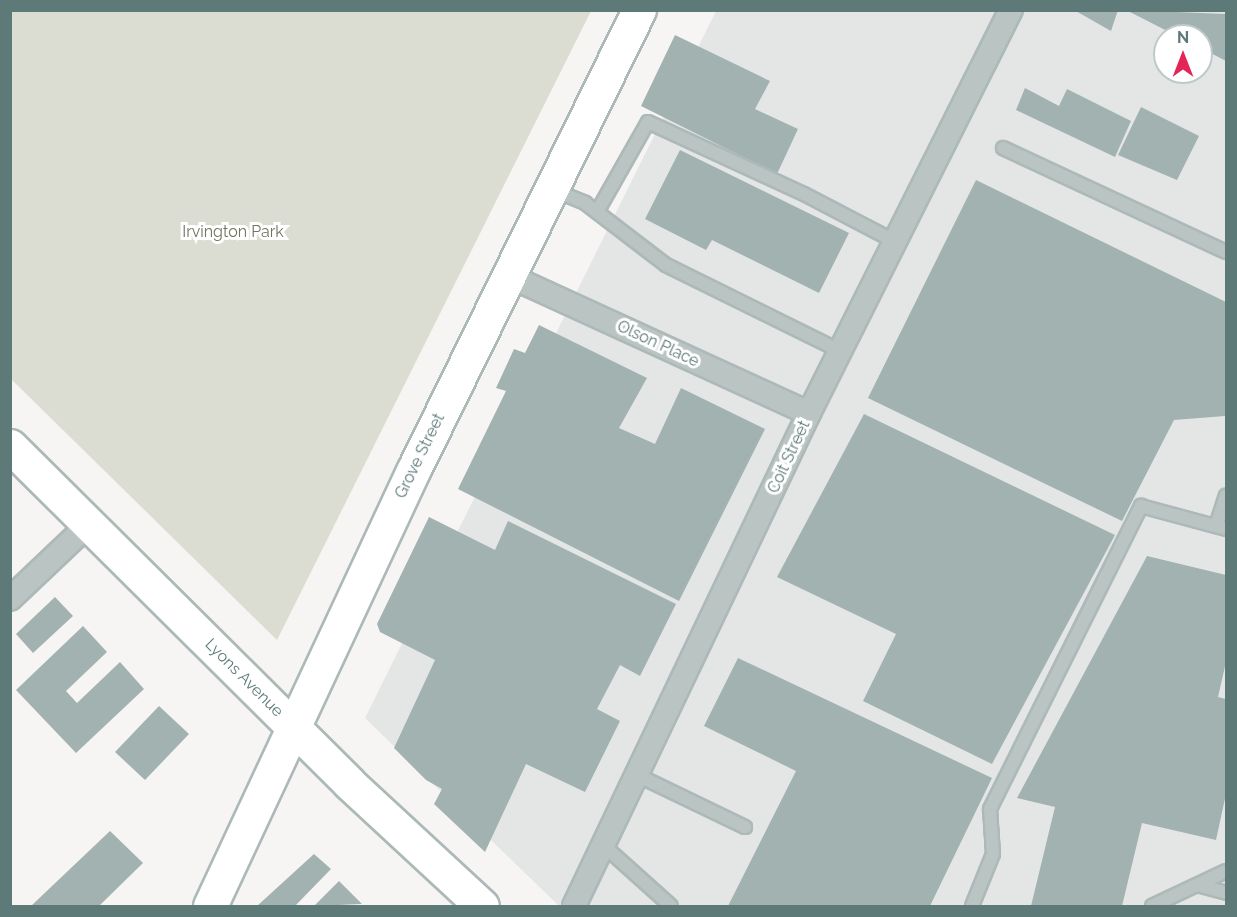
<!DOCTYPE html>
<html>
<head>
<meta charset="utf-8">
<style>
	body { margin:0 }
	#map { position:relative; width:1237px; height:917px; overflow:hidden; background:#f7f5f3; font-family:Raleway,sans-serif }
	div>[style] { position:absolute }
	.built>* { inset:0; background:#e4e6e5 }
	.green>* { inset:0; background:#dbdcd2 }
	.building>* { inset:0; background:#a1b2b1 }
	.roads { filter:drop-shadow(2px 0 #adb9b8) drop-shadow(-2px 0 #adb9b8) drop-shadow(0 2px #adb9b8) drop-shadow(0 -2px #adb9b8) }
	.service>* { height:12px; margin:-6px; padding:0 6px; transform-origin:6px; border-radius:6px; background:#bac4c3 }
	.minor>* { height:22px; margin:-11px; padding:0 11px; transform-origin:11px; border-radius:11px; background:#bac4c3 }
	.secondary>* { height:33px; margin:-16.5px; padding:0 16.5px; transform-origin:16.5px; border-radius:16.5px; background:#fff }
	span { translate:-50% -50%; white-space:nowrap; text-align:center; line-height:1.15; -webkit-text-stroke:6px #fff; paint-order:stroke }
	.park-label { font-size:16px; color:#6f7760 }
	.street-label { font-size:16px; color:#5d7978 }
	.frame { position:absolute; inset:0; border:12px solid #5d7978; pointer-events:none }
	.north { position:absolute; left:1153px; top:24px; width:60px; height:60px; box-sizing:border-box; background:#fff; border:2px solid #bec9c9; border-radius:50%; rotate:0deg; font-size:16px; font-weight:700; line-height:24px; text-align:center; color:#5d7978 }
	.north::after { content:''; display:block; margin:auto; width:21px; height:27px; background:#e42656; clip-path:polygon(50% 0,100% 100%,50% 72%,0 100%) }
</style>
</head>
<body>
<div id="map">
	<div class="built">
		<i style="clip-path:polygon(evenodd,716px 11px,1226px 11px,1226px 906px,559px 906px,365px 718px,716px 11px,1165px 36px,1201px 36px,1201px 72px,1165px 72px,1165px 36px)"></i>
	</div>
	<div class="green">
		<i style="clip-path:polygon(10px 11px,591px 11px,277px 640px,11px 379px)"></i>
	</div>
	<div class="building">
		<i style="clip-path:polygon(1074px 10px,1118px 10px,1111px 31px)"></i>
		<i style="clip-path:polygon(1126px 10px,1226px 14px,1226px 61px,1201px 48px,1201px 36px,1177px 36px)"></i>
		<i style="clip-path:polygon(675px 35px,770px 81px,755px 109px,798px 129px,777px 174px,641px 106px)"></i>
		<i style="clip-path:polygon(1025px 88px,1059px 106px,1067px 89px,1131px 121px,1115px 157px,1016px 110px)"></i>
		<i style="clip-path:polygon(1141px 107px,1199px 136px,1177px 180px,1118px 155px)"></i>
		<i style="clip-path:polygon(680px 150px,849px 233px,819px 293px,712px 240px,706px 250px,645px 219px)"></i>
		<i style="clip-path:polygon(976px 180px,1226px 302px,1225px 416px,1174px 420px,1122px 521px,868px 398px)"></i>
		<i style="clip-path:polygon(539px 325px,647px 378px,619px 428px,655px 444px,681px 388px,765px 429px,679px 601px,458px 489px,506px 391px,496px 388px,514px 349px,525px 353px)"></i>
		<i style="clip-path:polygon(864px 414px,1115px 535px,992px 764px,863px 701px,896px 634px,777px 577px)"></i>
		<i style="clip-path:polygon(429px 517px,495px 550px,508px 521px,676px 604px,640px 676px,620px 665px,597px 709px,620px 721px,585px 792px,526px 764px,485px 852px,434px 804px,442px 789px,426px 780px,394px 748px,435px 660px,380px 632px,377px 624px)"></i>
		<i style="clip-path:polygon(1147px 556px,1226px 575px,1226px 662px,1218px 697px,1226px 699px,1226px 794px,1216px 840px,1142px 823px,1122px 906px,1031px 906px,1055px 807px,1017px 798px)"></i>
		<i style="clip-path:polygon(55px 597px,73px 616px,33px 653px,16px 634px)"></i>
		<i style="clip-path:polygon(83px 626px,107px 652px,66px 691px,77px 703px,120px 662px,144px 689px,76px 753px,16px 690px)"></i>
		<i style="clip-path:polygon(738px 658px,992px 778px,930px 906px,728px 906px,796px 771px,704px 726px)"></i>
		<i style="clip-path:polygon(159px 706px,189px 734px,145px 780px,115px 752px)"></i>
		<i style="clip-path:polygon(110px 831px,143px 863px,99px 906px,31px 906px)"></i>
		<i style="clip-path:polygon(314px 854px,331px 869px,295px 906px,257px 906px)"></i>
		<i style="clip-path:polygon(339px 881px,362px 904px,314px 906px)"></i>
	</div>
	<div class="roads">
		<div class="service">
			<i style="left:1003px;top:148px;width:246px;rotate:25deg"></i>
			<i style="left:551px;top:189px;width:37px;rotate:22deg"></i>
			<i style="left:585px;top:203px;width:102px;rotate:37.4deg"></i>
			<i style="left:666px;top:265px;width:194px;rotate:26.3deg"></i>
			<i style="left:597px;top:212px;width:103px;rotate:-60.5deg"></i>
			<i style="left:648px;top:122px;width:172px;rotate:24.8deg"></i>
			<i style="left:804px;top:194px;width:104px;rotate:27.6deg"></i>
			<i style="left:1216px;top:526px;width:32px;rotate:-72deg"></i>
			<i style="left:637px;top:775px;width:120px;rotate:25.7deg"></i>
			<i style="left:603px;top:845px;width:91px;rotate:41.9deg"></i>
			<i style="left:1197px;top:885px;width:30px;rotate:15deg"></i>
			<i style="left:972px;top:906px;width:56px;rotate:-68deg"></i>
			<i style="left:993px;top:854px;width:45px;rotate:-93.8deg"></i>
			<i style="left:990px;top:809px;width:339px;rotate:-63.5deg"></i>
			<i style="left:1141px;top:506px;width:88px;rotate:15.1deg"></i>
			<i style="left:1152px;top:906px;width:82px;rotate:-25.3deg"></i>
		</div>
		<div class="minor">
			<i style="left:507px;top:275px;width:332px;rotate:24.6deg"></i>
			<i style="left:10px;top:599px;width:109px;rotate:-43.5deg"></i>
			<i style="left:574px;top:906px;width:546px;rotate:-64.51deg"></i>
			<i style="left:809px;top:413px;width:451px;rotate:-63.4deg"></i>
		</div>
		<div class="secondary">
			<i style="left:10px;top:446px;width:478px;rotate:44.8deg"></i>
			<i style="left:349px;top:783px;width:181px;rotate:42.8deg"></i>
			<i style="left:210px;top:906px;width:482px;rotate:-65deg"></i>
			<i style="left:414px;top:469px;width:511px;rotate:-63.89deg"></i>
		</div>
	</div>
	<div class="park-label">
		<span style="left:233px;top:232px">Irvington Park</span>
	</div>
	<div class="street-label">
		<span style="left:658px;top:344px;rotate:25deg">Olson Place</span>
		<span style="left:420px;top:456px;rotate:-64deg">Grove Street</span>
		<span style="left:789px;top:457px;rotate:-65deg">Coit Street</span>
		<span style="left:244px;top:678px;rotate:45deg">Lyons Avenue</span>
	</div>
	<div class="frame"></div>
	<div class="north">N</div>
</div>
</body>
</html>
